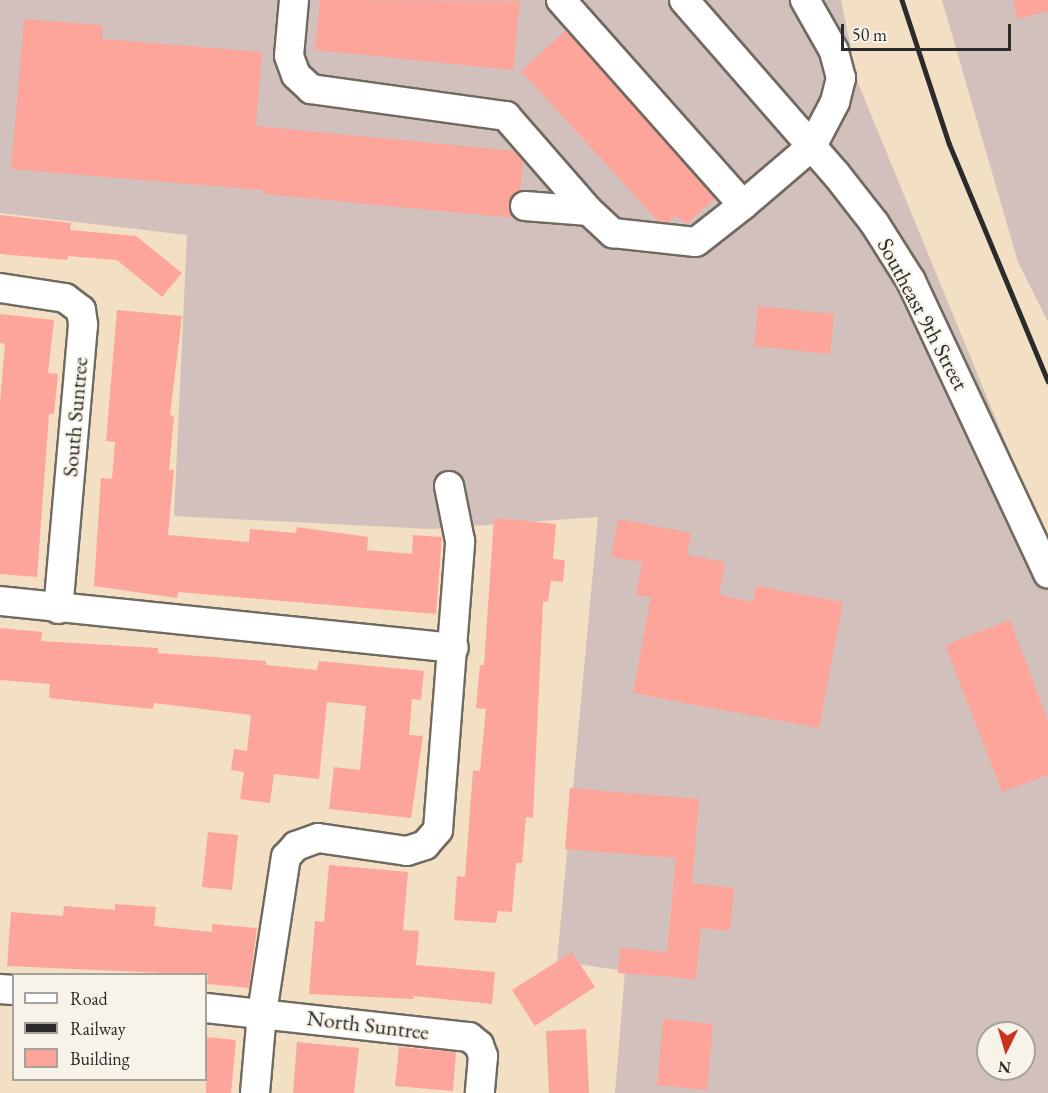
<!DOCTYPE html>
<html>
<head>
<meta charset="utf-8">
<style>
	body { margin:0 }
	#map { position:relative; width:1048px; height:1093px; overflow:hidden; background:#f3dfc4; font-family:"EB Garamond",serif }
	div>[style] { position:absolute }
	.industrial>* { inset:0; background:#d1c0bc }
	.building>* { inset:0; background:#fda59a }
	.roads { filter:drop-shadow(2px 0 #716a61) drop-shadow(-2px 0 #716a61) drop-shadow(0 2px #716a61) drop-shadow(0 -2px #716a61) }
	.minor>* { height:28px; margin:-14px; padding:0 14px; transform-origin:14px; border-radius:14px; background:#fff }
	.rail>* { height:4.5px; margin:-2.25px; padding:0 2.25px; transform-origin:2.25px; border-radius:2.25px; background:#2b2b2b }
	span { translate:-50% -50%; white-space:nowrap; text-align:center; line-height:1.15; -webkit-text-stroke:4.5px #f7f3e8; paint-order:stroke }
	.street-label { font-size:22px; color:#2b2b2b }
	.legend { position:absolute; left:12px; top:973px; width:195px; height:108px; box-sizing:border-box; background:#f7f3e8; border:2px solid #a5a39c; margin:0; padding:8px 10px; list-style:none; font-size:18px; color:#2b2b2b }
	.legend li { display:flex; align-items:center; gap:12px; height:30px }
	.legend b { width:30px; border:2px solid #a5a39c }
	.north { position:absolute; left:976px; top:1021px; width:60px; height:60px; box-sizing:border-box; background:#f7f3e8; border:2px solid #a5a39c; border-radius:50%; rotate:185deg; font-size:16px; font-weight:700; line-height:24px; text-align:center; color:#2b2b2b }
	.north::after { content:''; display:block; margin:auto; width:21px; height:27px; background:#c8321e; clip-path:polygon(50% 0,100% 100%,50% 72%,0 100%) }
	.scale { position:absolute; left:841px; top:24px; width:170px; height:27px; box-sizing:border-box; border:3px solid #2b2b2b; border-top:0; padding-left:8px; font-size:18px; line-height:21px; white-space:nowrap; color:#2b2b2b; -webkit-text-stroke:4px #f7f3e8; paint-order:stroke }
</style>
</head>
<body>
<div id="map">
	<div class="industrial">
		<i style="clip-path:polygon(evenodd,0 0,841px 0,858px 83px,1048px 546px,1048px 1093px,615px 1093px,625px 971px,557px 961px,598px 517px,431px 529px,174px 516px,187px 235px,0 213px,0 0,988px 1033px,1024px 1033px,1024px 1069px,988px 1069px,988px 1033px)"></i>
		<i style="clip-path:polygon(942px 0,1048px 0,1048px 322px,1018px 262px)"></i>
	</div>
	<div class="building">
		<i style="clip-path:polygon(320px 0,520px 1px,513px 70px,315px 50px)"></i>
		<i style="clip-path:polygon(1013px 0,1048px 0,1048px 11px,1018px 19px)"></i>
		<i style="clip-path:polygon(24px 19px,103px 25px,102px 39px,262px 52px,256px 126px,514px 151px,523px 161px,520px 191px,509px 204px,514px 218px,263px 194px,263px 190px,11px 169px)"></i>
		<i style="clip-path:polygon(566px 30px,715px 198px,687px 224px,676px 216px,669px 222px,658px 221px,521px 71px)"></i>
		<i style="clip-path:polygon(0 215px,71px 223px,70px 230px,136px 236px,182px 273px,162px 297px,117px 260px,68px 256px,67px 260px,0 254px)"></i>
		<i style="clip-path:polygon(758px 306px,834px 314px,830px 354px,754px 346px)"></i>
		<i style="clip-path:polygon(117px 310px,182px 316px,170px 415px,174px 416px,169px 470px,174px 470px,168px 535px,249px 542px,250px 529px,296px 533px,297px 527px,368px 537px,367px 550px,412px 554px,413px 535px,442px 537px,436px 614px,178px 592px,177px 598px,94px 586px,101px 478px,112px 479px,115px 442px,106px 441px)"></i>
		<i style="clip-path:polygon(0 314px,54px 320px,48px 373px,58px 374px,54px 414px,49px 414px,37px 577px,0 574px,0 402px,5px 344px,0 343px)"></i>
		<i style="clip-path:polygon(494px 518px,556px 524px,553px 559px,565px 560px,563px 582px,551px 581px,548px 602px,543px 601px,533px 818px,526px 817px,522px 863px,516px 863px,512px 912px,498px 911px,496px 923px,454px 920px,457px 876px,465px 877px,473px 770px,480px 771px,486px 709px,476px 708px,480px 665px,484px 665px)"></i>
		<i style="clip-path:polygon(618px 519px,691px 533px,687px 555px,725px 562px,719px 595px,753px 602px,756px 586px,843px 602px,819px 728px,633px 693px,651px 597px,636px 595px,642px 562px,611px 557px)"></i>
		<i style="clip-path:polygon(1010px 620px,1048px 721px,1048px 775px,1002px 792px,945px 645px)"></i>
		<i style="clip-path:polygon(0 628px,42px 632px,41px 641px,158px 648px,158px 653px,266px 661px,266px 665px,317px 670px,319px 661px,424px 671px,421px 700px,412px 699px,409px 735px,423px 736px,411px 818px,329px 809px,334px 767px,360px 770px,366px 706px,327px 702px,319px 779px,274px 774px,270px 803px,240px 799px,244px 772px,231px 770px,234px 749px,247px 751px,251px 715px,154px 703px,153px 709px,49px 698px,50px 684px,0 680px)"></i>
		<i style="clip-path:polygon(570px 788px,699px 799px,692px 883px,734px 888px,730px 931px,701px 928px,696px 979px,618px 973px,620px 948px,667px 952px,676px 858px,565px 849px)"></i>
		<i style="clip-path:polygon(208px 832px,238px 835px,232px 890px,202px 887px)"></i>
		<i style="clip-path:polygon(329px 865px,408px 872px,403px 930px,419px 931px,416px 965px,495px 972px,492px 1004px,414px 996px,413px 999px,309px 994px,315px 921px,324px 922px)"></i>
		<i style="clip-path:polygon(115px 904px,156px 907px,154px 926px,212px 932px,212px 924px,257px 928px,249px 988px,207px 984px,208px 975px,7px 966px,11px 912px,63px 916px,64px 906px,115px 910px)"></i>
		<i style="clip-path:polygon(572px 952px,595px 987px,535px 1026px,512px 990px)"></i>
		<i style="clip-path:polygon(663px 1019px,713px 1024px,707px 1090px,657px 1085px)"></i>
		<i style="clip-path:polygon(586px 1029px,589px 1093px,549px 1093px,546px 1031px)"></i>
		<i style="clip-path:polygon(206px 1037px,236px 1040px,231px 1093px,206px 1093px)"></i>
		<i style="clip-path:polygon(297px 1042px,359px 1048px,354px 1093px,293px 1093px)"></i>
		<i style="clip-path:polygon(399px 1047px,456px 1052px,453px 1091px,395px 1086px)"></i>
	</div>
	<div class="roads">
		<div class="minor">
			<i style="left:294px;top:0;width:56px;rotate:95.1deg"></i>
			<i style="left:289px;top:56px;width:20px;rotate:70deg"></i>
			<i style="left:296px;top:75px;width:21px;rotate:43deg"></i>
			<i style="left:311px;top:89px;width:197px;rotate:7.9deg"></i>
			<i style="left:506px;top:116px;width:126px;rotate:48.9deg"></i>
			<i style="left:589px;top:211px;width:33px;rotate:43deg"></i>
			<i style="left:613px;top:233px;width:83px;rotate:6.2deg"></i>
			<i style="left:696px;top:242px;width:60px;rotate:-38.2deg"></i>
			<i style="left:561px;top:0;width:274px;rotate:48.4deg"></i>
			<i style="left:743px;top:205px;width:91px;rotate:-40.5deg"></i>
			<i style="left:812px;top:146px;width:50px;rotate:-62.4deg"></i>
			<i style="left:835px;top:102px;width:25px;rotate:-76deg"></i>
			<i style="left:841px;top:78px;width:28px;rotate:-105deg"></i>
			<i style="left:834px;top:51px;width:59px;rotate:-119.6deg"></i>
			<i style="left:684px;top:0;width:231px;rotate:48.9deg"></i>
			<i style="left:836px;top:174px;width:63px;rotate:52deg"></i>
			<i style="left:875px;top:224px;width:67px;rotate:57.7deg"></i>
			<i style="left:911px;top:281px;width:323px;rotate:64.9deg"></i>
			<i style="left:525px;top:206px;width:64px;rotate:4.5deg"></i>
			<i style="left:0;top:288px;width:66px;rotate:8.7deg"></i>
			<i style="left:65px;top:298px;width:20px;rotate:37deg"></i>
			<i style="left:81px;top:310px;width:15px;rotate:82deg"></i>
			<i style="left:83px;top:325px;width:285px;rotate:95deg"></i>
			<i style="left:0;top:601px;width:456px;rotate:5.9deg"></i>
			<i style="left:0;top:989px;width:14px;rotate:4deg"></i>
			<i style="left:206px;top:1008px;width:265px;rotate:6.3deg"></i>
			<i style="left:469px;top:1037px;width:13px;rotate:39deg"></i>
			<i style="left:479px;top:1045px;width:12px;rotate:70deg"></i>
			<i style="left:483px;top:1056px;width:37px;rotate:95deg"></i>
			<i style="left:255px;top:1093px;width:80px;rotate:-85deg"></i>
			<i style="left:262px;top:1013px;width:158px;rotate:-81.3deg"></i>
			<i style="left:286px;top:857px;width:15px;rotate:-48deg"></i>
			<i style="left:296px;top:846px;width:23px;rotate:-20deg"></i>
			<i style="left:318px;top:838px;width:90px;rotate:8.3deg"></i>
			<i style="left:407px;top:851px;width:19px;rotate:-18deg"></i>
			<i style="left:425px;top:845px;width:20px;rotate:-49deg"></i>
			<i style="left:438px;top:830px;width:290px;rotate:-85.6deg"></i>
			<i style="left:460px;top:541px;width:56px;rotate:-101.3deg"></i>
		</div>
	</div>
	<div class="rail">
		<i style="left:902px;top:0;width:151px;rotate:71.8deg"></i>
		<i style="left:949px;top:143px;width:258px;rotate:67.4deg"></i>
	</div>
	<div class="street-label">
		<span style="left:923px;top:314px;rotate:62deg">Southeast 9th Street</span>
		<span style="left:75px;top:417px;rotate:-85deg">South Suntree</span>
		<span style="left:368px;top:1025px;rotate:7deg">North Suntree</span>
	</div>
	<ul class="legend">
	<li><b style="height:8px;background:#fff"></b>Road</li>
	<li><b style="height:8px;background:#2b2b2b"></b>Railway</li>
	<li><b style="height:16px;background:#fda59a"></b>Building</li>
	</ul>
	<div class="north">N</div>
	<div class="scale">50 m</div>
</div>
</body>
</html>
